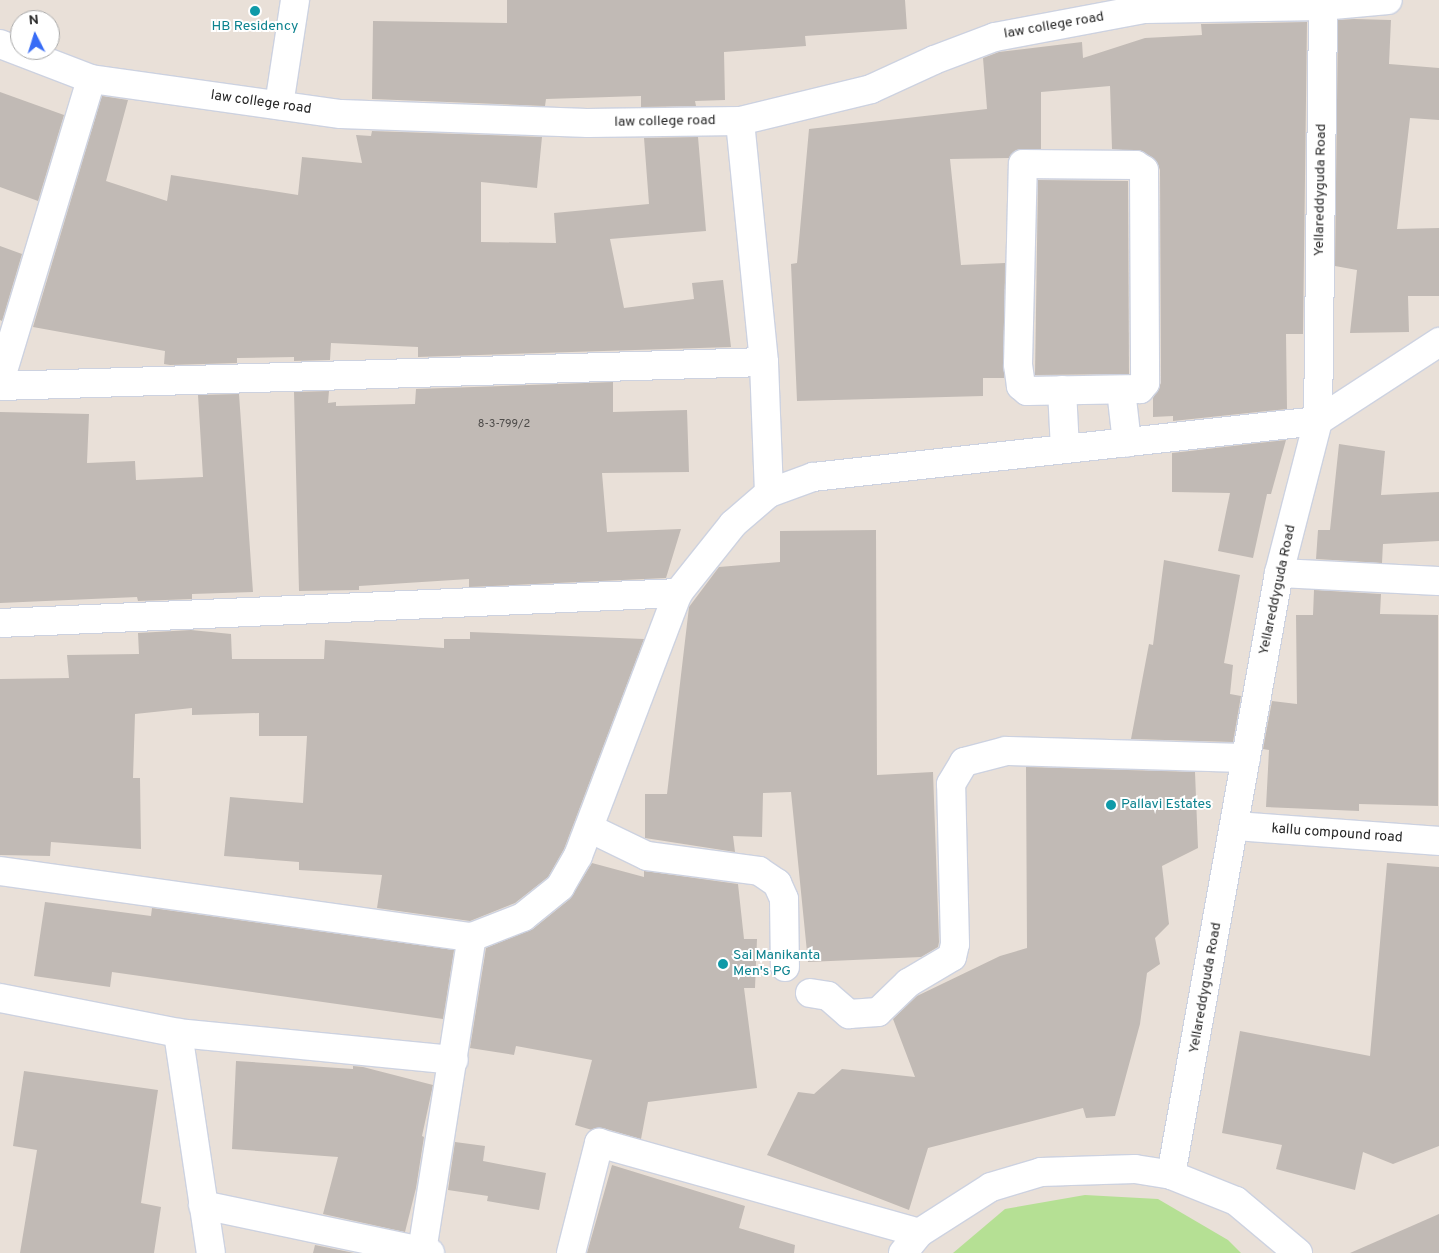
<!DOCTYPE html>
<html>
<head>
<meta charset="utf-8">
<style>
	body { margin:0 }
	#map { position:relative; width:1439px; height:1253px; overflow:hidden; background:#e9e0d8; font-family:Overpass,sans-serif }
	div>[style] { position:absolute }
	.green>* { inset:0; background:#b5e094 }
	.building>* { inset:0; background:#c1bab5 }
	.roads { filter:drop-shadow(1px 0 #cdd2e0) drop-shadow(-1px 0 #cdd2e0) drop-shadow(0 1px #cdd2e0) drop-shadow(0 -1px #cdd2e0) }
	.minor>* { height:28px; margin:-14px; padding:0 14px; transform-origin:14px; border-radius:14px; background:#fff }
	.tertiary>* { height:28px; margin:-14px; padding:0 14px; transform-origin:14px; border-radius:14px; background:#fff }
	.dots>* { width:14px; height:14px; translate:-50% -50%; box-sizing:border-box; border:2px solid #fff; border-radius:50% }
	span { translate:-50% -50%; white-space:nowrap; text-align:center; line-height:1.15; -webkit-text-stroke:4px #fff; paint-order:stroke }
	.number-label { font-size:11px; color:#4e4c4a }
	.number-label span { -webkit-text-stroke-width:0 }
	.street-label { font-size:14px; color:#272727 }
	.culture-label { font-size:14px; color:#0d838f }
	.left { translate:0 -50%; text-align:left }
	.north { position:absolute; left:10px; top:10px; width:50px; height:50px; box-sizing:border-box; background:#fff; border:1px solid #a9a9a9; border-radius:50%; rotate:355deg; font-size:14px; font-weight:700; line-height:20px; text-align:center; color:#272727 }
	.north::after { content:''; display:block; margin:auto; width:18px; height:22px; background:#386cf6; clip-path:polygon(50% 0,100% 100%,50% 72%,0 100%) }
</style>
</head>
<body>
<div id="map">
	<div class="green">
		<i style="clip-path:polygon(1085px 1195px,1158px 1199px,1228px 1240px,1241px 1253px,953px 1253px,1005px 1209px)"></i>
	</div>
	<div class="building">
		<i style="clip-path:polygon(507px 0,905px 0,907px 29px,805px 36px,806px 46px,724px 52px,725px 100px,695px 101px,696px 106px,641px 107px,641px 96px,546px 99px,545px 106px,372px 99px,373px 21px,507px 23px)"></i>
		<i style="clip-path:polygon(1354px 19px,1391px 20px,1389px 64px,1439px 68px,1439px 120px,1410px 118px,1397px 229px,1439px 228px,1439px 296px,1408px 296px,1409px 332px,1350px 333px,1357px 270px,1335px 266px,1338px 20px)"></i>
		<i style="clip-path:polygon(1307px 22px,1303px 334px,1286px 334px,1287px 409px,1173px 421px,1173px 416px,1153px 417px,1153px 398px,1161px 383px,1160px 170px,1157px 162px,1144px 152px,1112px 149px,1110px 86px,1041px 92px,1041px 149px,1016px 150px,1009px 158px,950px 159px,961px 265px,1005px 263px,1004px 378px,983px 378px,983px 396px,797px 401px,791px 264px,797px 263px,809px 129px,987px 109px,983px 58px,999px 52px,1082px 42px,1083px 58px,1145px 38px,1202px 35px,1201px 24px)"></i>
		<i style="clip-path:polygon(0 92px,64px 115px,38px 201px,0 187px)"></i>
		<i style="clip-path:polygon(102px 96px,128px 100px,106px 181px,167px 201px,171px 175px,298px 195px,302px 157px,362px 163px,356px 135px,371px 136px,372px 131px,542px 137px,537px 188px,481px 182px,481px 242px,556px 243px,554px 213px,649px 204px,644px 138px,698px 137px,706px 231px,610px 239px,624px 308px,694px 299px,692px 283px,723px 280px,731px 347px,418px 357px,418px 347px,331px 343px,330px 360px,294px 361px,294px 357px,237px 358px,237px 363px,170px 365px,164px 364px,165px 351px,33px 327px)"></i>
		<i style="clip-path:polygon(1038px 180px,1128px 181px,1129px 374px,1035px 375px)"></i>
		<i style="clip-path:polygon(0 246px,22px 254px,2px 321px,0 320px)"></i>
		<i style="clip-path:polygon(613px 382px,613px 412px,687px 410px,689px 472px,602px 473px,607px 532px,681px 529px,666px 578px,469px 587px,469px 579px,359px 586px,359px 590px,299px 591px,294px 392px,329px 391px,328px 403px,336px 402px,336px 406px,415px 404px,416px 389px)"></i>
		<i style="clip-path:polygon(239px 394px,253px 592px,192px 594px,192px 599px,138px 601px,137px 597px,0 603px,0 412px,89px 414px,87px 463px,135px 461px,136px 480px,203px 477px,198px 395px)"></i>
		<i style="clip-path:polygon(1286px 440px,1271px 494px,1267px 494px,1253px 558px,1218px 551px,1230px 493px,1172px 492px,1172px 453px)"></i>
		<i style="clip-path:polygon(1339px 444px,1385px 451px,1381px 495px,1439px 492px,1439px 541px,1383px 544px,1382px 563px,1316px 559px,1318px 530px,1330px 530px)"></i>
		<i style="clip-path:polygon(876px 530px,877px 775px,933px 772px,939px 942px,938px 947px,921px 957px,808px 962px,791px 792px,763px 793px,762px 837px,733px 836px,735px 852px,645px 838px,645px 794px,667px 794px,689px 607px,719px 567px,780px 562px,780px 531px)"></i>
		<i style="clip-path:polygon(1164px 560px,1240px 575px,1224px 663px,1233px 665px,1230px 694px,1241px 696px,1233px 742px,1131px 739px,1149px 644px,1153px 645px)"></i>
		<i style="clip-path:polygon(1314px 590px,1381px 594px,1380px 614px,1438px 615px,1438px 806px,1359px 804px,1359px 811px,1266px 807px,1269px 750px,1263px 749px,1272px 701px,1297px 704px,1296px 615px,1313px 615px)"></i>
		<i style="clip-path:polygon(191px 630px,231px 634px,232px 659px,324px 659px,325px 640px,444px 648px,444px 639px,470px 639px,470px 632px,644px 639px,564px 849px,548px 877px,515px 903px,470px 921px,377px 908px,382px 875px,299px 870px,299px 862px,224px 856px,230px 797px,303px 803px,307px 736px,259px 736px,259px 713px,192px 715px,192px 708px,135px 714px,133px 778px,140px 778px,141px 849px,51px 842px,50px 856px,0 855px,0 679px,69px 678px,67px 655px,139px 654px,138px 633px)"></i>
		<i style="clip-path:polygon(1026px 767px,1195px 772px,1198px 848px,1162px 866px,1169px 924px,1155px 938px,1160px 964px,1147px 973px,1140px 1024px,1115px 1116px,1086px 1118px,1083px 1108px,928px 1148px,909px 1210px,767px 1155px,798px 1092px,814px 1094px,842px 1069px,915px 1077px,893px 1019px,917px 996px,1000px 956px,1027px 948px)"></i>
		<i style="clip-path:polygon(592px 863px,644px 877px,644px 871px,738px 884px,744px 939px,757px 939px,755px 988px,744px 988px,757px 1088px,648px 1102px,641px 1139px,603px 1128px,592px 1130px,575px 1125px,592px 1060px,516px 1046px,514px 1055px,470px 1048px,486px 948px,533px 929px,570px 899px)"></i>
		<i style="clip-path:polygon(1387px 863px,1439px 867px,1439px 1146px,1393px 1164px,1363px 1152px,1355px 1190px,1276px 1169px,1282px 1145px,1222px 1133px,1240px 1031px,1370px 1056px)"></i>
		<i style="clip-path:polygon(45px 902px,151px 916px,152px 908px,454px 950px,443px 1019px,112px 972px,110px 987px,34px 976px)"></i>
		<i style="clip-path:polygon(236px 1061px,353px 1069px,353px 1066px,363px 1067px,433px 1085px,422px 1136px,424px 1137px,416px 1188px,405px 1232px,323px 1214px,338px 1157px,232px 1149px)"></i>
		<i style="clip-path:polygon(24px 1071px,158px 1090px,141px 1203px,161px 1207px,154px 1253px,20px 1253px,37px 1150px,13px 1146px)"></i>
		<i style="clip-path:polygon(455px 1142px,485px 1146px,483px 1161px,546px 1173px,539px 1210px,487px 1201px,488px 1196px,448px 1190px)"></i>
		<i style="clip-path:polygon(612px 1165px,745px 1206px,739px 1228px,795px 1245px,794px 1253px,587px 1253px)"></i>
		<i style="clip-path:polygon(1439px 1214px,1439px 1253px,1350px 1253px)"></i>
		<i style="clip-path:polygon(315px 1245px,354px 1253px,313px 1253px)"></i>
	</div>
	<div class="roads">
		<div class="minor">
			<i style="left:1322px;top:6px;width:66px;rotate:-5.2deg"></i>
			<i style="left:279px;top:105px;width:106px;rotate:-81.3deg"></i>
			<i style="left:1023px;top:164px;width:113px;rotate:0.5deg"></i>
			<i style="left:1136px;top:165px;width:9px;rotate:32deg"></i>
			<i style="left:1144px;top:170px;width:213px;rotate:89.7deg"></i>
			<i style="left:1145px;top:383px;width:8px;rotate:130deg"></i>
			<i style="left:1140px;top:389px;width:113px;rotate:179deg"></i>
			<i style="left:1027px;top:391px;width:8px;rotate:-140deg"></i>
			<i style="left:1021px;top:386px;width:22px;rotate:-98deg"></i>
			<i style="left:1018px;top:364px;width:200px;rotate:-88.6deg"></i>
			<i style="left:0;top:381px;width:315px;rotate:-73.2deg"></i>
			<i style="left:0;top:386px;width:764px;rotate:-1.8deg"></i>
			<i style="left:1062px;top:390px;width:59px;rotate:87.1deg"></i>
			<i style="left:1121px;top:390px;width:53px;rotate:83.5deg"></i>
			<i style="left:769px;top:493px;width:47px;rotate:-20deg"></i>
			<i style="left:813px;top:477px;width:508px;rotate:-6.33deg"></i>
			<i style="left:1279px;top:573px;width:160px;rotate:2.9deg"></i>
			<i style="left:0;top:623px;width:679px;rotate:-2.53deg"></i>
			<i style="left:1236px;top:826px;width:204px;rotate:4.2deg"></i>
			<i style="left:589px;top:828px;width:64px;rotate:25.8deg"></i>
			<i style="left:647px;top:856px;width:113px;rotate:7.6deg"></i>
			<i style="left:759px;top:871px;width:22px;rotate:34deg"></i>
			<i style="left:777px;top:883px;width:17px;rotate:66deg"></i>
			<i style="left:784px;top:899px;width:68px;rotate:89.2deg"></i>
			<i style="left:0;top:871px;width:477px;rotate:8deg"></i>
			<i style="left:810px;top:993px;width:18px;rotate:9deg"></i>
			<i style="left:828px;top:996px;width:28px;rotate:41deg"></i>
			<i style="left:849px;top:1014px;width:29px;rotate:-4deg"></i>
			<i style="left:878px;top:1012px;width:42px;rotate:-44deg"></i>
			<i style="left:908px;top:983px;width:51px;rotate:-30.6deg"></i>
			<i style="left:952px;top:957px;width:13px;rotate:-77deg"></i>
			<i style="left:955px;top:944px;width:160px;rotate:-91.4deg"></i>
			<i style="left:951px;top:784px;width:26px;rotate:-59deg"></i>
			<i style="left:964px;top:762px;width:43px;rotate:-14.7deg"></i>
			<i style="left:1006px;top:751px;width:240px;rotate:1.7deg"></i>
			<i style="left:0;top:998px;width:181px;rotate:11.1deg"></i>
			<i style="left:178px;top:1033px;width:277px;rotate:5.6deg"></i>
			<i style="left:178px;top:1033px;width:222px;rotate:81.5deg"></i>
			<i style="left:203px;top:1205px;width:232px;rotate:11.9deg"></i>
			<i style="left:422px;top:1251px;width:318px;rotate:-81deg"></i>
			<i style="left:472px;top:937px;width:55px;rotate:-21.4deg"></i>
			<i style="left:523px;top:917px;width:48px;rotate:-39deg"></i>
			<i style="left:560px;top:887px;width:36px;rotate:-60deg"></i>
			<i style="left:578px;top:856px;width:281px;rotate:-69.2deg"></i>
			<i style="left:678px;top:593px;width:88px;rotate:-51.4deg"></i>
			<i style="left:733px;top:524px;width:48px;rotate:-40.7deg"></i>
			<i style="left:769px;top:493px;width:131px;rotate:-92.2deg"></i>
			<i style="left:764px;top:362px;width:242px;rotate:-95.7deg"></i>
			<i style="left:571px;top:1253px;width:114px;rotate:-75.7deg"></i>
			<i style="left:599px;top:1143px;width:332px;rotate:15.7deg"></i>
		</div>
		<div class="tertiary">
			<i style="left:0;top:44px;width:97px;rotate:21deg"></i>
			<i style="left:91px;top:79px;width:252px;rotate:8deg"></i>
			<i style="left:341px;top:114px;width:247px;rotate:2.1deg"></i>
			<i style="left:588px;top:123px;width:152px;rotate:-0.8deg"></i>
			<i style="left:740px;top:121px;width:135px;rotate:-13.7deg"></i>
			<i style="left:871px;top:89px;width:69px;rotate:-24.7deg"></i>
			<i style="left:934px;top:60px;width:65px;rotate:-20.7deg"></i>
			<i style="left:995px;top:37px;width:153px;rotate:-10.6deg"></i>
			<i style="left:1145px;top:9px;width:177px;rotate:-1deg"></i>
			<i style="left:1318px;top:421px;width:145px;rotate:-33.1deg"></i>
			<i style="left:1171px;top:1175px;width:612px;rotate:-79.83deg"></i>
			<i style="left:1279px;top:573px;width:157px;rotate:-75.6deg"></i>
			<i style="left:1318px;top:421px;width:421px;rotate:-89.3deg"></i>
			<i style="left:903px;top:1253px;width:26px;rotate:-51deg"></i>
			<i style="left:919px;top:1233px;width:85px;rotate:-32.6deg"></i>
			<i style="left:991px;top:1187px;width:52px;rotate:-16.7deg"></i>
			<i style="left:1041px;top:1172px;width:94px;rotate:-1.8deg"></i>
			<i style="left:1135px;top:1169px;width:36px;rotate:9deg"></i>
			<i style="left:1171px;top:1175px;width:70px;rotate:21.8deg"></i>
			<i style="left:1236px;top:1201px;width:81px;rotate:40deg"></i>
		</div>
	</div>
	<div class="dots">
		<i style="left:255px;top:11px;background:#0f9aa8"></i>
		<i style="left:1111px;top:805px;background:#0f9aa8"></i>
		<i style="left:723px;top:964px;background:#0f9aa8"></i>
	</div>
	<div class="number-label">
		<span style="left:504px;top:424px">8-3-799/2</span>
	</div>
	<div class="street-label">
		<span style="left:1054px;top:26px;rotate:-10deg">law college road</span>
		<span style="left:261px;top:103px;rotate:8deg">law college road</span>
		<span style="left:665px;top:122px;rotate:-1deg">law college road</span>
		<span style="left:1321px;top:190px;rotate:-89deg">Yellareddyguda Road</span>
		<span style="left:1278px;top:590px;rotate:-78deg">Yellareddyguda Road</span>
		<span style="left:1337px;top:834px;rotate:4deg">kallu compound road</span>
		<span style="left:1206px;top:988px;rotate:-80deg">Yellareddyguda Road</span>
	</div>
	<div class="culture-label">
		<span style="left:255px;top:27px">HB Residency</span>
		<span class="left" style="left:1121px;top:805px">Pallavi Estates</span>
		<span class="left" style="left:733px;top:964px">Sai Manikanta<br>Men's PG</span>
	</div>
	<div class="north">N</div>
</div>
</body>
</html>
